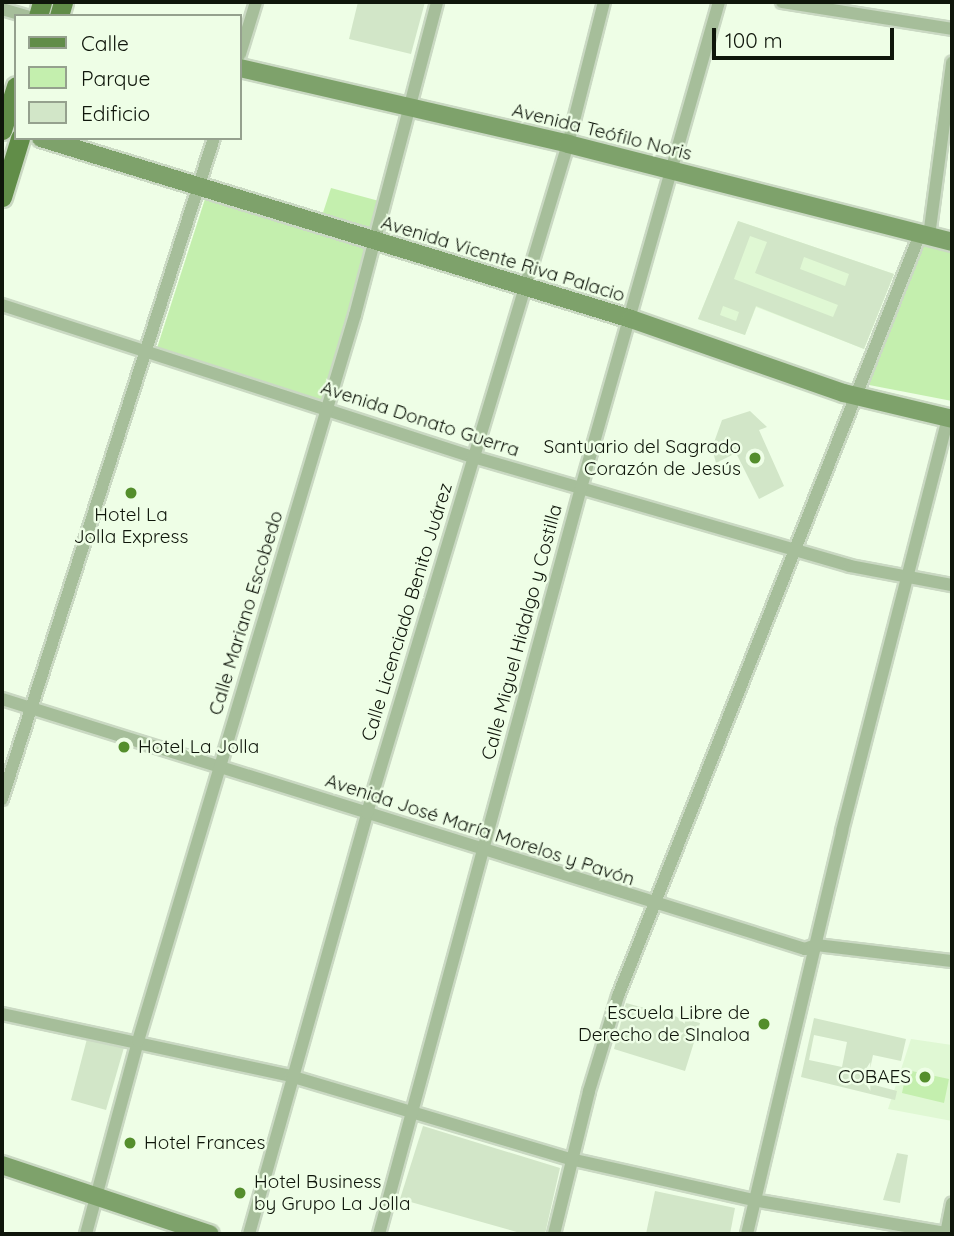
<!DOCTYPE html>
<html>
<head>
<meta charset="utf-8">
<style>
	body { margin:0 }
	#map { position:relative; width:954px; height:1236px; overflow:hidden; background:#eefee6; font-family:Quicksand,sans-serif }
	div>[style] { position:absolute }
	.built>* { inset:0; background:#e0f8d4 }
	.green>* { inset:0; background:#c4efae }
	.building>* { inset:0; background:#d2e6c8 }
	.roads { filter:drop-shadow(2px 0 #cad9c3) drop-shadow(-2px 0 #cad9c3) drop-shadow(0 2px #cad9c3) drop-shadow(0 -2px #cad9c3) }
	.street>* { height:12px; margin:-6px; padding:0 6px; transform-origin:6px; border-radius:6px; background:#a6be9a }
	.secondary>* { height:18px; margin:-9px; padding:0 9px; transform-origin:9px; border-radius:9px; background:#7ea26b }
	.primary>* { height:19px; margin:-9.5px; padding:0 9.5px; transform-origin:9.5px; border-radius:9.5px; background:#618d48 }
	.dots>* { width:19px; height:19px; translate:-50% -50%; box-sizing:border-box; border:4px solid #eefee6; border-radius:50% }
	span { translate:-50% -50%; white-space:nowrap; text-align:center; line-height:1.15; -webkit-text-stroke:5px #eefee6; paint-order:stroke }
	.street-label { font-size:19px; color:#0f160b }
	.poi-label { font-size:19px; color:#0f160b }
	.right { translate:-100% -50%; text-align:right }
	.left { translate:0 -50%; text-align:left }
	.frame { position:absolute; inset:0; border:4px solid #0f160b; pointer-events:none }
	.legend { position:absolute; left:14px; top:14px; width:228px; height:126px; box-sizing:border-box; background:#eefee6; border:2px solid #95a18e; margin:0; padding:9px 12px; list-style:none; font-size:21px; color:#0f160b }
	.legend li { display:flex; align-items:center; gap:14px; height:35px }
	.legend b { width:35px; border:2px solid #95a18e }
	.scale { position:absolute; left:712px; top:28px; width:182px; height:32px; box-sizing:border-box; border:4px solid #0f160b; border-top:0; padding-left:9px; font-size:21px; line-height:24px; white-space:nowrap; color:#0f160b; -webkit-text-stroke:5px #eefee6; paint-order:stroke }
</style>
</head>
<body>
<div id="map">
	<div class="built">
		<i style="clip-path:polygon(738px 221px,894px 274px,864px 349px,756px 307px,745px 335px,698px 319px)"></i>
		<i style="clip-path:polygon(911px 1039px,952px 1045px,952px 1121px,888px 1109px)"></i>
	</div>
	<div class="green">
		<i style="clip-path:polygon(331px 188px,379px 201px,372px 231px,320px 222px)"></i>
		<i style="clip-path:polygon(205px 199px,368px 244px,322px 402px,157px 348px)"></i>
		<i style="clip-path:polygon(922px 239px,952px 247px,952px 401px,864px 384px)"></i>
		<i style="clip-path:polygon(907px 1070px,949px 1079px,944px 1103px,902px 1093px)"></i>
	</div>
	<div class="building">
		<i style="clip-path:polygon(358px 2px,425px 2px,411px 54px,349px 39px)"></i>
		<i style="clip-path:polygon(evenodd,738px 221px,894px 274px,864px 349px,756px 306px,745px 335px,698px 319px,738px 221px,750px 236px,767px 242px,755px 273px,838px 305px,833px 317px,734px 279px,750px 236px,738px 221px,804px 257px,849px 274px,845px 286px,800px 269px,804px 257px,738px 221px,723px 306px,739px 312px,736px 321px,720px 315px,723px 306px)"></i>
		<i style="clip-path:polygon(750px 411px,767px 427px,759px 430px,784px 486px,759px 499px,736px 453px,716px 463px,712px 448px,722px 420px)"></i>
		<i style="clip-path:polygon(626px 1003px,700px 1023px,685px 1071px,614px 1049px)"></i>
		<i style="clip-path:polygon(evenodd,814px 1018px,906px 1039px,901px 1061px,873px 1055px,867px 1083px,897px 1091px,895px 1100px,801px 1077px,814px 1018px,814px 1035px,847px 1042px,842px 1067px,809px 1060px,814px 1035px)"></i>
		<i style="clip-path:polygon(88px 1035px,125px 1044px,106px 1110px,71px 1100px)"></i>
		<i style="clip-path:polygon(423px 1126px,560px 1168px,545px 1234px,524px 1234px,400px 1199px)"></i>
		<i style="clip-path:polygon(897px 1153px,908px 1155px,900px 1203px,883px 1200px)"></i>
		<i style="clip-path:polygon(655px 1191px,735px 1208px,730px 1234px,646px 1234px)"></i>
	</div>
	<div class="roads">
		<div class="street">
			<i style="left:782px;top:2px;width:172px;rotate:9deg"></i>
			<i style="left:2px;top:9px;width:26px;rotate:16deg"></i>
			<i style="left:240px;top:54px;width:54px;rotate:-72.9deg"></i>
			<i style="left:929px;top:236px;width:175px;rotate:-82.4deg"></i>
			<i style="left:2px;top:305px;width:495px;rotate:17.9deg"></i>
			<i style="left:473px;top:457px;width:392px;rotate:16.1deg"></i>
			<i style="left:850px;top:566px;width:104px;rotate:10.6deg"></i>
			<i style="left:2px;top:699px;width:841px;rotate:17.29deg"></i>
			<i style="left:805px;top:949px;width:12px;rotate:-20deg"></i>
			<i style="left:816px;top:945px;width:137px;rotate:6.7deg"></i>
			<i style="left:2px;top:799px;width:694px;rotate:-72.22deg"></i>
			<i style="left:2px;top:1014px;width:295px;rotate:12.1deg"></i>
			<i style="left:290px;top:1076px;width:292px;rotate:16.5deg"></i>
			<i style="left:570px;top:1159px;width:188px;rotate:12.6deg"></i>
			<i style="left:753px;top:1200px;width:201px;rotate:9.7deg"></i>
			<i style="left:86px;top:1234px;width:200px;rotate:-74.9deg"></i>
			<i style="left:138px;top:1041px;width:758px;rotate:-73.36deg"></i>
			<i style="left:355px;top:315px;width:324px;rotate:-75.3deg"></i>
			<i style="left:249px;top:1234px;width:437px;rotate:-74.3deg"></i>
			<i style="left:367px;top:813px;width:699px;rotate:-73.28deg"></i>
			<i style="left:568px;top:144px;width:146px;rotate:-75.8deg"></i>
			<i style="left:379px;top:1234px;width:773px;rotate:-74.85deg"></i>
			<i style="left:581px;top:488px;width:505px;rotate:-74.15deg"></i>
			<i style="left:554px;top:1234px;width:147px;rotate:-76.2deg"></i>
			<i style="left:589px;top:1091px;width:99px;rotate:-73deg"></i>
			<i style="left:618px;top:996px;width:820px;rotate:-68.38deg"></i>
			<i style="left:747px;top:1234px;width:414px;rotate:-76.7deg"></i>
			<i style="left:842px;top:831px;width:426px;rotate:-75.6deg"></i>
			<i style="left:946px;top:1234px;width:31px;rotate:-79deg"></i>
		</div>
		<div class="secondary">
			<i style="left:240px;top:68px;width:337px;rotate:13deg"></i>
			<i style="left:568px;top:144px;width:396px;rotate:14.3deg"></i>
			<i style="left:41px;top:138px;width:617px;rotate:17.05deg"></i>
			<i style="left:631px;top:319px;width:225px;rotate:19.2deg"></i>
			<i style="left:844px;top:393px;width:111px;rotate:13.5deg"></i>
			<i style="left:2px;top:1165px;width:219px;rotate:18.4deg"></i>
		</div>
		<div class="primary">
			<i style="left:38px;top:16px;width:15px;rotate:-74deg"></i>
			<i style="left:59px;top:16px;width:15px;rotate:-74deg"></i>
			<i style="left:2px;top:130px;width:46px;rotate:-72.3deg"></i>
			<i style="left:2px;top:197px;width:62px;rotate:-73deg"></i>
		</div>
	</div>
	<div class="dots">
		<i style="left:755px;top:458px;background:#548e2c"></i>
		<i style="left:131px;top:493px;background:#548e2c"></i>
		<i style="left:124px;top:747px;background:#548e2c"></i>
		<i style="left:764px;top:1024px;background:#548e2c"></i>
		<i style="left:925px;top:1077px;background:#548e2c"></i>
		<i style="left:130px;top:1143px;background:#548e2c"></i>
		<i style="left:240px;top:1193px;background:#548e2c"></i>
	</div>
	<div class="street-label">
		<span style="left:602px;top:132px;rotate:14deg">Avenida Teófilo Noris</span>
		<span style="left:503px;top:259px;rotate:17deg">Avenida Vicente Riva Palacio</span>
		<span style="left:420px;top:419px;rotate:18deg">Avenida Donato Guerra</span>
		<span style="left:407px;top:612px;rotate:-73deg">Calle Licenciado Benito Juárez</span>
		<span style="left:246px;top:613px;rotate:-73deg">Calle Mariano Escobedo</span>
		<span style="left:522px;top:632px;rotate:-75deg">Calle Miguel Hidalgo y Costilla</span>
		<span style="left:480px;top:830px;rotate:18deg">Avenida José María Morelos y Pavón</span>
	</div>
	<div class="poi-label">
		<span class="right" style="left:741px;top:458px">Santuario del Sagrado<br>Corazón de Jesús</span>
		<span style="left:131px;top:526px">Hotel La<br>Jolla Express</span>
		<span class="left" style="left:138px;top:747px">Hotel La Jolla</span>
		<span class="right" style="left:750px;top:1024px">Escuela Libre de<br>Derecho de SInaloa</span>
		<span class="right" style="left:911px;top:1077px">COBAES</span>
		<span class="left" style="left:144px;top:1143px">Hotel Frances</span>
		<span class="left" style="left:254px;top:1193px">Hotel Business<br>by Grupo La Jolla</span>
	</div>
	<div class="frame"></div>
	<ul class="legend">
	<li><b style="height:9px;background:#618d48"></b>Calle</li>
	<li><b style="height:19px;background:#c4efae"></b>Parque</li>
	<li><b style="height:19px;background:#d2e6c8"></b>Edificio</li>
	</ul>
	<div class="scale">100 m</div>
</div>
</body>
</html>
